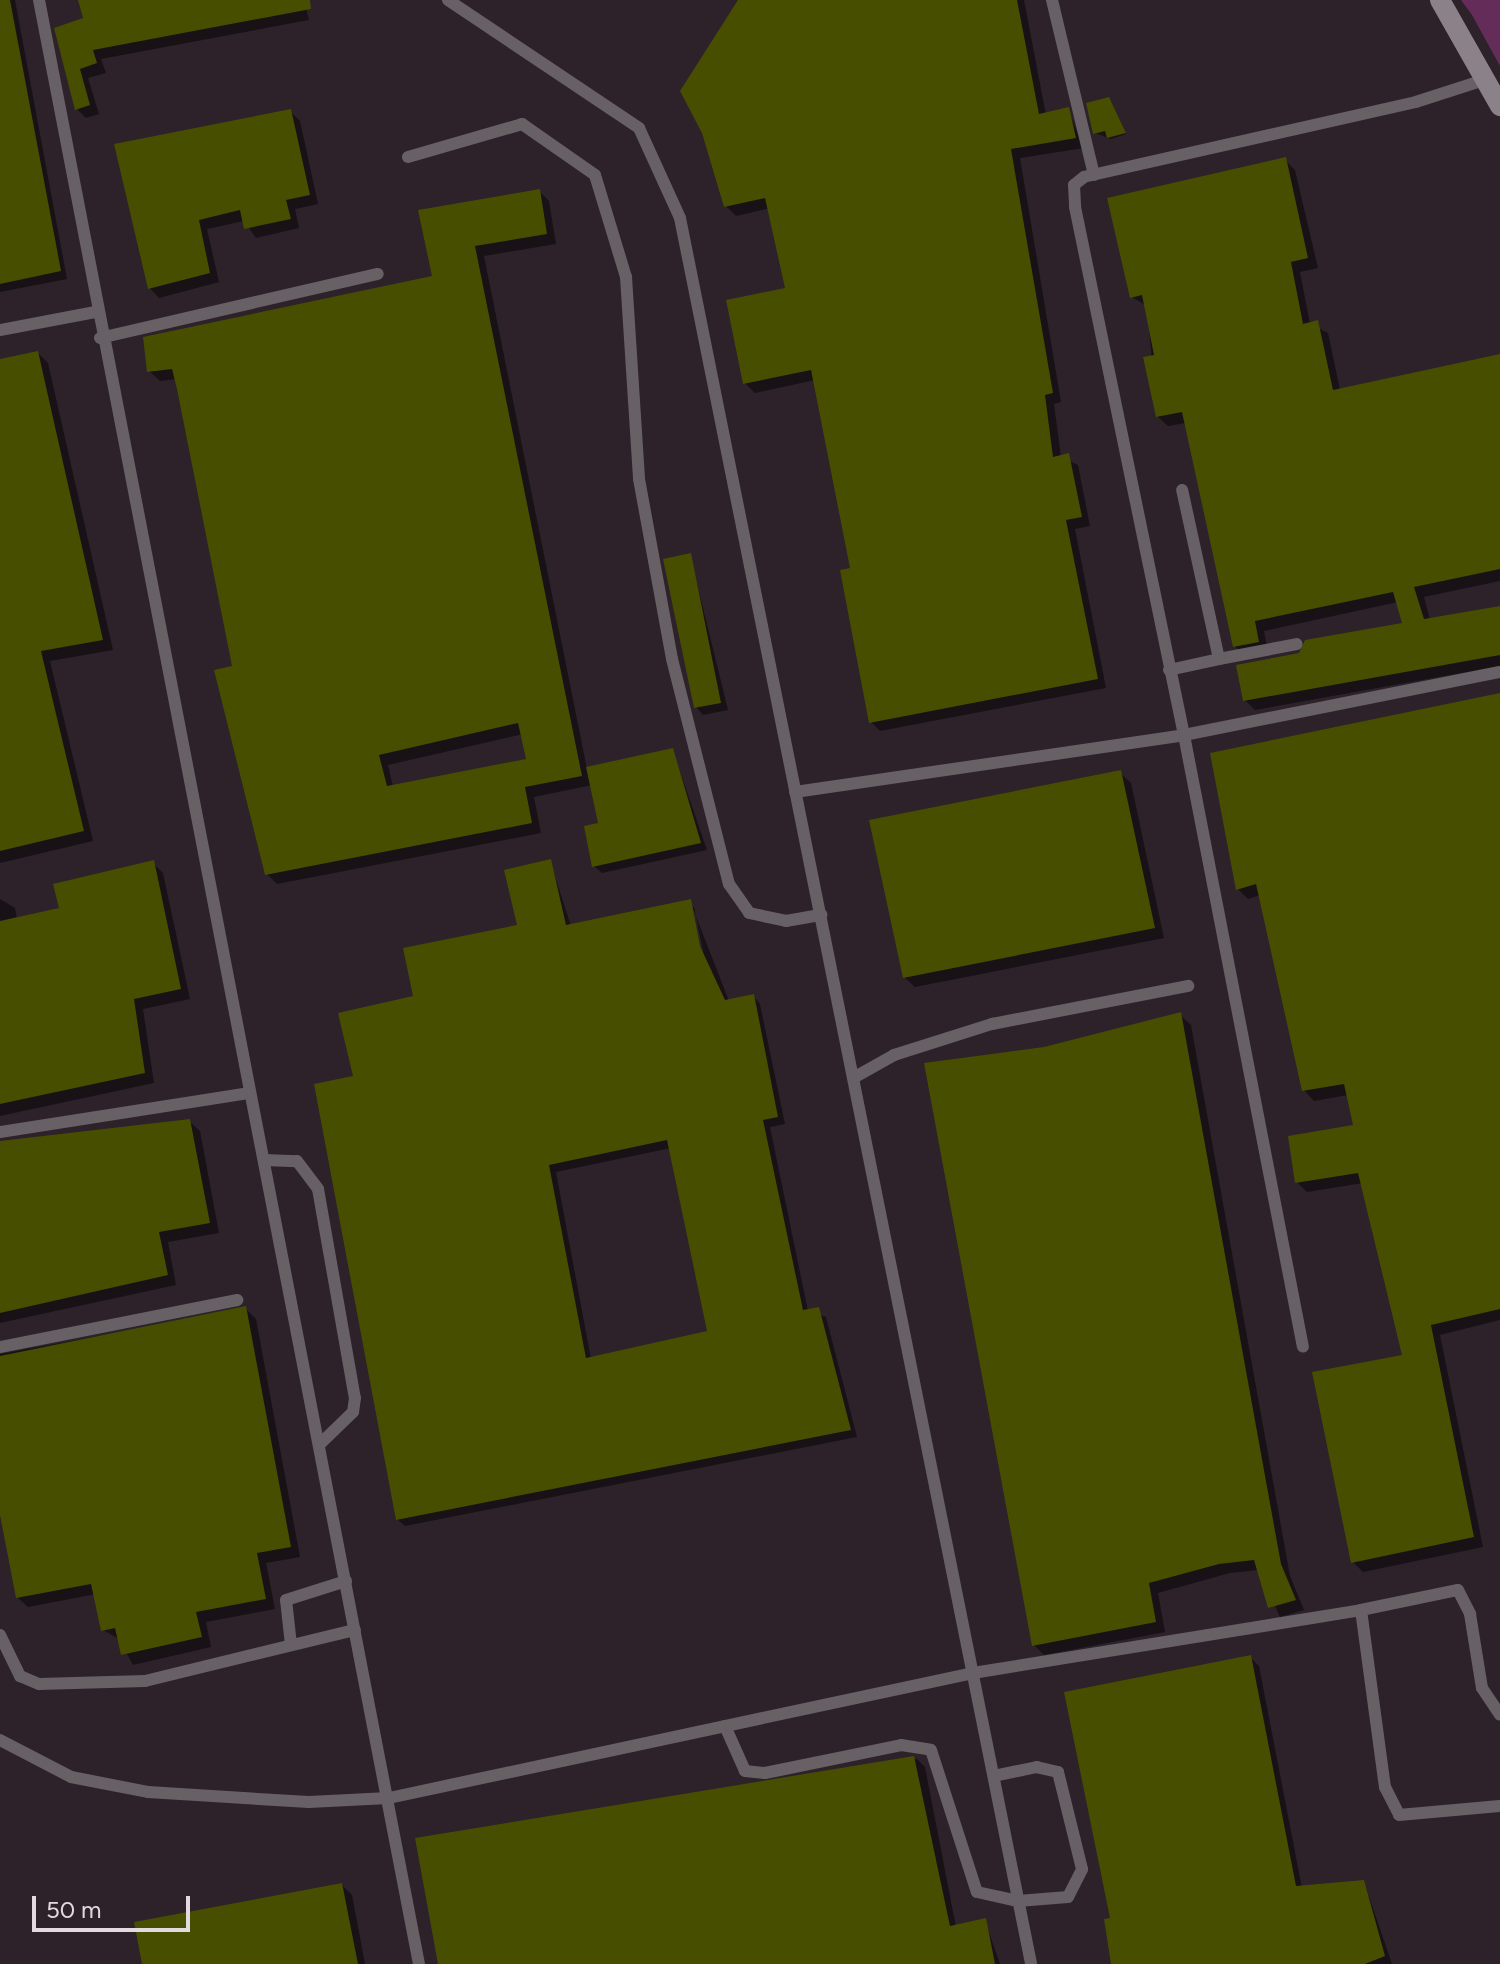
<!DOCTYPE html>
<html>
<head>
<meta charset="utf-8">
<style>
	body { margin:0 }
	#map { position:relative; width:1500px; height:1964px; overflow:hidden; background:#2d212a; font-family:Figtree,sans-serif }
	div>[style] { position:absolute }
	.green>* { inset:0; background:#642d59 }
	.shadow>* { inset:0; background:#0007 }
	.building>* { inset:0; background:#474e00 }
	.lane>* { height:12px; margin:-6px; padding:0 6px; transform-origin:6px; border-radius:6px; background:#676065 }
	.secondary>* { height:20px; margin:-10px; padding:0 10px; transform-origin:10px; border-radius:10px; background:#8b8188 }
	span { translate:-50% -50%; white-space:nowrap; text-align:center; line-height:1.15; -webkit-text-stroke:6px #2d212a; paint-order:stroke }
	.scale { position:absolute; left:32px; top:1896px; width:158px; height:36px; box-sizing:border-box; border:4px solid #e3dae0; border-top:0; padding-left:10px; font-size:24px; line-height:28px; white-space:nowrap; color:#e3dae0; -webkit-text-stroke:6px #2d212a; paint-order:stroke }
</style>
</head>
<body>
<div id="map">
	<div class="green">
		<i style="clip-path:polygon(1461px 0,1500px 0,1500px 66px,1472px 15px)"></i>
	</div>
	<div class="shadow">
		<i style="clip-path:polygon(0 0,15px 0,67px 279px,0 292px)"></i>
		<i style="clip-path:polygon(80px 0,304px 0,309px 20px,101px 59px,106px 73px,88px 78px,99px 114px,86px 118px,77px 109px,56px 29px,85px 20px)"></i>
		<i style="clip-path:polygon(742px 0,1024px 0,1046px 115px,1068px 110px,1084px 148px,1020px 158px,1061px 402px,1054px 404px,1061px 457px,1078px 465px,1090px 526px,1075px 529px,1106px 688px,880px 731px,871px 722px,853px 569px,815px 380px,755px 393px,745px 383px,787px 289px,770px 208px,736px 216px,726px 206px)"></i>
		<i style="clip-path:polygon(1111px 101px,1126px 134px,1111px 139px,1095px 133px)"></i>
		<i style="clip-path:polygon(290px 111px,300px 121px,318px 204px,295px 209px,299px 228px,256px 238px,244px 221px,207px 229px,219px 282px,159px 298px,150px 288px,117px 146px)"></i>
		<i style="clip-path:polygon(1285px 160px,1295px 170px,1318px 268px,1300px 272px,1310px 324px,1328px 333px,1340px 390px,1500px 356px,1500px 581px,1424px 597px,1430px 620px,1500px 608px,1500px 666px,1255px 710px,1245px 700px,1301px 654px,1404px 625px,1398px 602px,1264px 631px,1268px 652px,1245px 657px,1235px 646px,1186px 423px,1168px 426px,1157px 416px,1147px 306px,1132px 297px)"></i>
		<i style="clip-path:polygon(evenodd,539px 191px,549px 201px,556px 244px,484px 256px,587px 769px,673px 751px,707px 850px,602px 873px,594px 866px,600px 825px,592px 785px,534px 797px,541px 833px,277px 884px,267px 874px,216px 672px,234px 668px,176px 379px,160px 381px,149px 371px,435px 278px,539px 191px,523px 734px,528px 760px,393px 787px,388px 765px,523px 734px)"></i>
		<i style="clip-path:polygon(38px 353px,48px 363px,113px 650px,50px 661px,93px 841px,0 863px,0 361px)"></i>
		<i style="clip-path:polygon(690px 555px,728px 710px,703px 715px,696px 707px)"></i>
		<i style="clip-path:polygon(1500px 695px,1500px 1320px,1440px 1335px,1483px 1547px,1363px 1572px,1353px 1562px,1404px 1357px,1363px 1183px,1307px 1192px,1297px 1182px,1355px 1127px,1348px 1095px,1314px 1101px,1304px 1090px,1261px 895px,1248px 899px,1238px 889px)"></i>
		<i style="clip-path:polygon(1120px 773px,1131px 783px,1164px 938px,915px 987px,904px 977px)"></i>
		<i style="clip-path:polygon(evenodd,550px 861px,571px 926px,690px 901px,729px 1001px,753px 996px,760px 1004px,785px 1124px,770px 1127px,808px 1311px,826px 1317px,857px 1437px,405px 1526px,397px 1519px,355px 1078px,415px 997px,519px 927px,550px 861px,690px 907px,694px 907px,704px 956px,700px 957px,690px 907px,550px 861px,671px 1148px,709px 1333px,591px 1359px,556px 1172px,671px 1148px)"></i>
		<i style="clip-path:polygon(153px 863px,163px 873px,190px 999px,143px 1009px,154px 1083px,0 1116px,0 899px,15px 908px,17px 919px,61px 909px)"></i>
		<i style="clip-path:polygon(1180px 1015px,1191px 1025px,1290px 1576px,1304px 1610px,1280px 1617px,1259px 1570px,1230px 1573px,1158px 1593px,1165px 1632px,1044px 1655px,1034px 1645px,1044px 1049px)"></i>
		<i style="clip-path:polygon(189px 1121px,200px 1131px,219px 1233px,168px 1242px,176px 1285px,0 1323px,0 1143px)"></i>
		<i style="clip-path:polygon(246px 1309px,256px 1319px,300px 1557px,266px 1563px,275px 1609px,206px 1622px,211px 1647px,133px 1665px,119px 1639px,103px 1630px,96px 1594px,28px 1607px,17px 1597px,0 1504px,0 1354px)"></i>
		<i style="clip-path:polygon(1250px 1657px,1259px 1666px,1302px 1888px,1364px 1882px,1392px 1964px,1114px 1964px,1113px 1919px)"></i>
		<i style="clip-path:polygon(917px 1759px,925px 1767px,956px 1927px,985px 1921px,1000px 1964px,440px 1964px,417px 1840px)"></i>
		<i style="clip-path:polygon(342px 1885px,352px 1895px,365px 1964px,144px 1964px)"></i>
	</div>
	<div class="building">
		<i style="clip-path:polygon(0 0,10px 0,61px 271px,0 284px)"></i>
		<i style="clip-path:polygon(78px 0,310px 0,311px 9px,93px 50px,97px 63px,80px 69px,90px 105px,75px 110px,54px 28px,83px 18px)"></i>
		<i style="clip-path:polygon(738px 0,1017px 0,1039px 114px,1069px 107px,1076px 138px,1011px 149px,1053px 393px,1045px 395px,1053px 457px,1069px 453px,1082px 517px,1066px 520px,1098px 679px,869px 723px,840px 570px,850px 568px,811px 370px,743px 384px,726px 300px,785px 288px,765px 198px,724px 207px,702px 133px,680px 91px)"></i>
		<i style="clip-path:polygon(1109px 97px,1126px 133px,1107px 138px,1105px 131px,1093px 134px,1086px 103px)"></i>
		<i style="clip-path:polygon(291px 109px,310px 195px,286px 200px,291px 219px,244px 229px,240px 210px,199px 220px,210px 273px,148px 289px,114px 144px)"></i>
		<i style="clip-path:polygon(1286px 157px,1308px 258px,1291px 262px,1303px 324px,1318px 320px,1333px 390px,1500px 354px,1500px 569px,1414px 587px,1424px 619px,1500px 606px,1500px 655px,1243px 701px,1236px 665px,1299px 653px,1305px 640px,1402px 623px,1393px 592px,1255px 621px,1259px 642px,1233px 647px,1182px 412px,1156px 417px,1143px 357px,1154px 355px,1142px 295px,1130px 298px,1107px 198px)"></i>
		<i style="clip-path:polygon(evenodd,540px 189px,547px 234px,475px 246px,582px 776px,525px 787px,532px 823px,265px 875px,214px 670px,232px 666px,177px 389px,172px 369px,147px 372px,143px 337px,432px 276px,418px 210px,540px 189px,518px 723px,526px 759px,387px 786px,379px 755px,518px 723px)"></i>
		<i style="clip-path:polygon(38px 351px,103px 640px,41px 651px,84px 831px,0 851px,0 359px)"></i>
		<i style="clip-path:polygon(691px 553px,721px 703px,694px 708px,663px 559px)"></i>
		<i style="clip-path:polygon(1500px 693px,1500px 1309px,1431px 1325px,1474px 1537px,1351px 1563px,1312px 1372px,1402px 1355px,1358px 1173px,1295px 1183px,1288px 1136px,1353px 1125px,1344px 1084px,1302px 1091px,1256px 884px,1236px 890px,1210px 753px)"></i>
		<i style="clip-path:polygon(673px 748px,701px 843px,592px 867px,584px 826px,598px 823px,586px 767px)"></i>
		<i style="clip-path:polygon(1121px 770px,1155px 928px,903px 978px,869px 820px)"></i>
		<i style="clip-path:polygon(evenodd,551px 859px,566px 925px,691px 899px,700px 946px,725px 1000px,754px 994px,778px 1117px,763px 1120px,803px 1310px,819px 1307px,851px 1430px,396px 1520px,314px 1084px,353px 1076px,338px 1013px,413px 996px,403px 948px,517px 925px,504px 870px,551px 859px,667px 1140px,707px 1331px,586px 1358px,549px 1165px,667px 1140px)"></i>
		<i style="clip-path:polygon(154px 860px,181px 989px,134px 999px,145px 1073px,0 1104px,0 921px,59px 908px,53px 884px)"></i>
		<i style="clip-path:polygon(1181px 1012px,1281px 1564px,1296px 1600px,1268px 1608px,1254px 1560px,1219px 1564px,1149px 1583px,1156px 1622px,1032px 1646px,924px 1063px,1044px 1047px)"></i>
		<i style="clip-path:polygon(190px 1119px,210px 1223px,159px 1232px,168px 1275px,0 1313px,0 1141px)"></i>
		<i style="clip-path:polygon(246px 1306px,291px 1547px,257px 1553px,266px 1599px,196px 1612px,202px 1637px,121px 1655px,115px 1628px,101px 1631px,91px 1584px,16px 1598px,0 1515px,0 1356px)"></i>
		<i style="clip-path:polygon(1251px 1655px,1296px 1886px,1364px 1880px,1385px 1956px,1365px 1964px,1111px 1964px,1104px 1919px,1110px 1918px,1064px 1692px)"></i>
		<i style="clip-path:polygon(914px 1756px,950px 1926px,986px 1918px,995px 1964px,438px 1964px,415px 1838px)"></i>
		<i style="clip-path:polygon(342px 1883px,358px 1964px,142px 1964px,134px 1922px)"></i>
	</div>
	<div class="lane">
		<i style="left:39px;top:0;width:2000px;rotate:79.05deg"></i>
		<i style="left:448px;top:0;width:230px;rotate:33.8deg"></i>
		<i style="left:639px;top:128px;width:99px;rotate:65.5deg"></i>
		<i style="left:680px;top:218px;width:1781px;rotate:78.63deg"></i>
		<i style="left:1052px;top:0;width:180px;rotate:76.5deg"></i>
		<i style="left:1484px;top:80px;width:71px;rotate:162.1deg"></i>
		<i style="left:1416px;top:102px;width:340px;rotate:167.3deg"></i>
		<i style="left:1084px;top:177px;width:13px;rotate:141deg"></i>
		<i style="left:1074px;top:185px;width:22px;rotate:87deg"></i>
		<i style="left:1075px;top:207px;width:539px;rotate:78.34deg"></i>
		<i style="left:1184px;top:735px;width:322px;rotate:-11.3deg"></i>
		<i style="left:408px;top:157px;width:119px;rotate:-16.1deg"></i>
		<i style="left:522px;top:124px;width:89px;rotate:34.9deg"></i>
		<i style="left:595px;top:175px;width:107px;rotate:73.1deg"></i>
		<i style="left:626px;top:277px;width:202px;rotate:86.3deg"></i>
		<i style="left:639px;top:479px;width:183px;rotate:79.6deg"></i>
		<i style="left:672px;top:659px;width:232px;rotate:75.8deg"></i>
		<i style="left:729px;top:884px;width:35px;rotate:55deg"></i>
		<i style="left:749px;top:913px;width:38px;rotate:12deg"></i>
		<i style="left:786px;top:921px;width:36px;rotate:-10deg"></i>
		<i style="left:0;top:330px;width:97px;rotate:-10.7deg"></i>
		<i style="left:100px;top:338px;width:285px;rotate:-13deg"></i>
		<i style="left:1219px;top:659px;width:79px;rotate:-10.9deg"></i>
		<i style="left:1169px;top:670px;width:51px;rotate:-12.4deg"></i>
		<i style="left:1219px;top:659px;width:173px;rotate:-102.3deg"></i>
		<i style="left:795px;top:792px;width:393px;rotate:-8.3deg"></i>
		<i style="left:1184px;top:735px;width:623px;rotate:79deg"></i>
		<i style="left:855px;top:1077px;width:45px;rotate:-29.4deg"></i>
		<i style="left:894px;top:1055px;width:103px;rotate:-17.6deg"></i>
		<i style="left:992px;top:1024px;width:200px;rotate:-11deg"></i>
		<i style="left:0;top:1132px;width:253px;rotate:-8.9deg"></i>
		<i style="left:264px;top:1160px;width:33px;rotate:2deg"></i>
		<i style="left:297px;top:1161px;width:35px;rotate:53deg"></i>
		<i style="left:318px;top:1189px;width:212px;rotate:80deg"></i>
		<i style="left:355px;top:1398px;width:14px;rotate:98deg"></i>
		<i style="left:353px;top:1412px;width:46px;rotate:135.9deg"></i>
		<i style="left:0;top:1347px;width:242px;rotate:-11.2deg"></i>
		<i style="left:1361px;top:1610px;width:99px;rotate:-11.7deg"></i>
		<i style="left:1458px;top:1590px;width:27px;rotate:63deg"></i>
		<i style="left:1470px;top:1614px;width:75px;rotate:80.8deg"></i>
		<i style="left:1482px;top:1688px;width:32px;rotate:56deg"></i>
		<i style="left:0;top:1635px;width:46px;rotate:64deg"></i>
		<i style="left:20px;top:1676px;width:21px;rotate:23deg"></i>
		<i style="left:39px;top:1684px;width:106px;rotate:-1.6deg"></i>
		<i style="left:145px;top:1681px;width:216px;rotate:-13.7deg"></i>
		<i style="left:291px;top:1645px;width:45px;rotate:-96.3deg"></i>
		<i style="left:286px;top:1600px;width:63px;rotate:-17.6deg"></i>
		<i style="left:725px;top:1726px;width:49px;rotate:66deg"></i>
		<i style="left:745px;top:1771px;width:20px;rotate:6deg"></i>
		<i style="left:765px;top:1773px;width:139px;rotate:-11.6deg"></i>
		<i style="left:901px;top:1745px;width:30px;rotate:9deg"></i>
		<i style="left:931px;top:1750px;width:149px;rotate:72.1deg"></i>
		<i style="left:977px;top:1892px;width:42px;rotate:12.4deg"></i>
		<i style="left:1018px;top:1901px;width:50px;rotate:-4.6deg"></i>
		<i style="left:1068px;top:1897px;width:31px;rotate:-63deg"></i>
		<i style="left:1082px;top:1869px;width:100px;rotate:-103.9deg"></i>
		<i style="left:1058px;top:1772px;width:22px;rotate:-167deg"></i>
		<i style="left:1037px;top:1767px;width:44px;rotate:168.2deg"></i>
		<i style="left:0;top:1740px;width:80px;rotate:27.5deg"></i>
		<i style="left:71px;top:1777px;width:78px;rotate:11deg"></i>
		<i style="left:148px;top:1792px;width:161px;rotate:3.6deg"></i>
		<i style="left:309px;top:1802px;width:80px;rotate:-2.9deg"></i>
		<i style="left:389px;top:1798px;width:597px;rotate:-12.08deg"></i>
		<i style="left:973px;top:1673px;width:393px;rotate:-9.2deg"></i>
		<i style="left:1361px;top:1610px;width:179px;rotate:82.3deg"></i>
		<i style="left:1385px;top:1787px;width:31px;rotate:63deg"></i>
		<i style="left:1399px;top:1815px;width:101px;rotate:-5.1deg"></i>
	</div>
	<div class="secondary">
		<i style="left:1440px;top:0;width:122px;rotate:60.5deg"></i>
	</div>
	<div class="scale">50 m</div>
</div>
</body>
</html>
